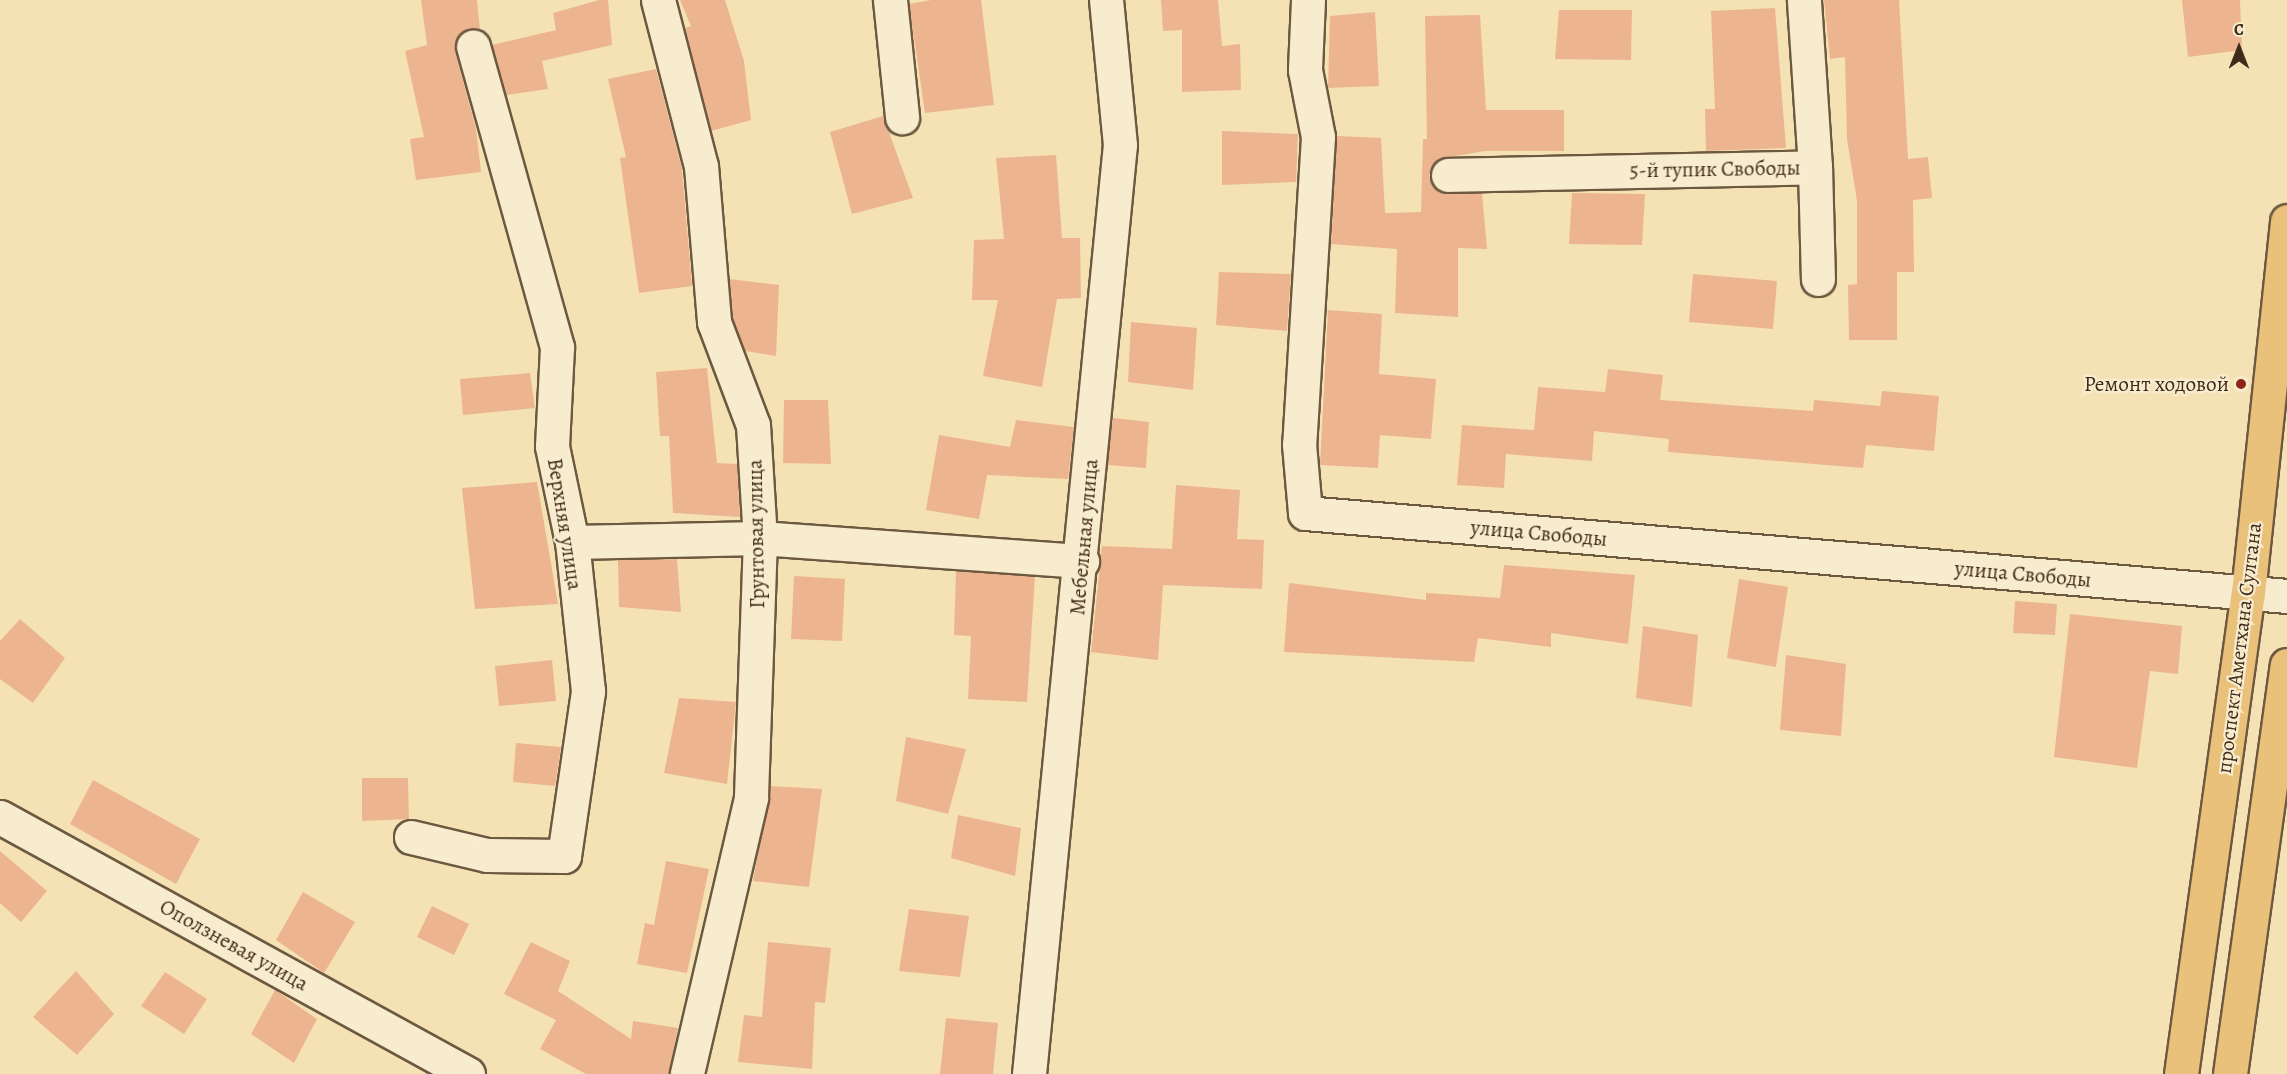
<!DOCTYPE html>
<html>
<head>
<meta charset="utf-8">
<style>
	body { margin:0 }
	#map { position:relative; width:2287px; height:1074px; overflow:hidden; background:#f4e2b5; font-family:Alegreya,serif }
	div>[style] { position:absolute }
	.building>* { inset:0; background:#ecb58f }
	.roads { filter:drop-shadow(2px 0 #6d5840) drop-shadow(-2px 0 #6d5840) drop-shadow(0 2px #6d5840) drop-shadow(0 -2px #6d5840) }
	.street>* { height:33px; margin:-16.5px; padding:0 16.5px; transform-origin:16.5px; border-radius:16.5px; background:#f8eccf }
	.primary>* { height:33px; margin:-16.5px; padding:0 16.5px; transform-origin:16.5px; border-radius:16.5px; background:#eac17a }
	.dots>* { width:16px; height:16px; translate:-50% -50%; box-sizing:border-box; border:3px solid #f8eccf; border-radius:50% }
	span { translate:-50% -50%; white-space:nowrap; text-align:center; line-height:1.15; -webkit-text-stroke:4.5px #f8eccf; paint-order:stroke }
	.street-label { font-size:21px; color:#402a19 }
	.poi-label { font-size:21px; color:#402a19 }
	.right { translate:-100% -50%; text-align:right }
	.north { position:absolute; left:2209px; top:18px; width:60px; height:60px; -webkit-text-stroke:4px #f8eccf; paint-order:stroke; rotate:0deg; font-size:16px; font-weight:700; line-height:24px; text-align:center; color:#402a19 }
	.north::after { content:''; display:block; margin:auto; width:21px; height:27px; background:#402a19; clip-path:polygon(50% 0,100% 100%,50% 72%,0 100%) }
</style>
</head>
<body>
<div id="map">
	<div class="building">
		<i style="clip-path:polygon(421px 0,477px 0,480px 30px,460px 34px,455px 51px,476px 129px,481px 172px,416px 180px,410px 139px,424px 137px,405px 51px,427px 45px)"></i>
		<i style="clip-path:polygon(599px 0,608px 0,612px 45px,542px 61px,548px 89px,506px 95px,492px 45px,556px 30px,553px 13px)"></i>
		<i style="clip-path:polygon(680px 0,725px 0,744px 61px,751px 120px,711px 131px,685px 28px,691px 26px)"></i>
		<i style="clip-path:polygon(931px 0,981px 0,994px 105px,925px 113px,909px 4px)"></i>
		<i style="clip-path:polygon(1161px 0,1218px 0,1222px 46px,1240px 44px,1241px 90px,1182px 92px,1182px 30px,1163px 31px)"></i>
		<i style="clip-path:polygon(1824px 0,1899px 0,1908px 159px,1928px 157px,1932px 198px,1913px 200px,1914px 272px,1897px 272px,1897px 340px,1849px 340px,1848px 285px,1857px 284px,1857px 201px,1847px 139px,1845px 57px,1830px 59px)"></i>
		<i style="clip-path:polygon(2182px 0,2240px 0,2242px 50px,2188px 57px)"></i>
		<i style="clip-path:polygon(1775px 8px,1786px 148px,1706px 151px,1705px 109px,1715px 109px,1711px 11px)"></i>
		<i style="clip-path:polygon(1559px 10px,1632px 10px,1631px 60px,1555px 59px)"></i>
		<i style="clip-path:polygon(1375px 12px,1379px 86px,1328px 88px,1330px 16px)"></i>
		<i style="clip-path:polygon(1480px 15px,1486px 110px,1564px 110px,1564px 151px,1485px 151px,1438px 159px,1429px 175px,1438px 191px,1482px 193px,1487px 249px,1458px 248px,1458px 317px,1395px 313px,1397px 249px,1331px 244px,1337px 136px,1381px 138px,1385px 213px,1421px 212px,1423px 139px,1427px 139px,1425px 16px)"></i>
		<i style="clip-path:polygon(656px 69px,682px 169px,692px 286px,639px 293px,620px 158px,626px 157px,608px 79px)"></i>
		<i style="clip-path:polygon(883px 116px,913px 198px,852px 214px,830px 132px)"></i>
		<i style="clip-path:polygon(1222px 131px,1298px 134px,1296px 182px,1222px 185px)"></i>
		<i style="clip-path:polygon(1056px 155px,1062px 238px,1080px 238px,1081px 298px,1057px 299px,1042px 387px,983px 376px,998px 300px,972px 300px,974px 240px,1004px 239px,996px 158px)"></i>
		<i style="clip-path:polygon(1572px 193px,1645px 194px,1642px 245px,1569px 244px)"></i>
		<i style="clip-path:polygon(1219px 272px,1291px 274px,1287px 331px,1216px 325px)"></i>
		<i style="clip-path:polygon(1693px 274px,1777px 281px,1773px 329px,1689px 322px)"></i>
		<i style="clip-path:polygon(729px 279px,779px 285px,776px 356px,745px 351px,732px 318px)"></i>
		<i style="clip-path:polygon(1328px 310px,1382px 314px,1379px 374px,1436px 379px,1431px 439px,1380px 435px,1378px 468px,1320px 465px)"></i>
		<i style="clip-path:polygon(1131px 322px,1197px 328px,1193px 390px,1128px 382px)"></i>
		<i style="clip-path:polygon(707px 368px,717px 463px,737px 464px,740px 517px,673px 513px,669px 436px,660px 436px,656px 372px)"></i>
		<i style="clip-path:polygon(1608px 369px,1663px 375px,1660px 400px,1813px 411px,1814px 400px,1880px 406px,1882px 391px,1939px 396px,1934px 451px,1866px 445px,1863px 468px,1668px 452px,1669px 439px,1594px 431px,1592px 461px,1506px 454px,1504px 488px,1457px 485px,1462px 425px,1534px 430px,1538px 387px,1605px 392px)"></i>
		<i style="clip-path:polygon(530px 373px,535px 408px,463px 415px,460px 379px)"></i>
		<i style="clip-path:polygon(784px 400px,828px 400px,831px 464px,783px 463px)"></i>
		<i style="clip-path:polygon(1113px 418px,1149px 422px,1146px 468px,1107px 465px)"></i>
		<i style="clip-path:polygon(1016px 420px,1074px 427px,1068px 479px,987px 475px,979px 519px,926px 510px,939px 435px,1010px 447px)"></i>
		<i style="clip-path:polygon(537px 482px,558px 604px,475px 609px,462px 488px)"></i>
		<i style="clip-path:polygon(1176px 485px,1240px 490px,1237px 539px,1264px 540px,1262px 589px,1163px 585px,1158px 660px,1091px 652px,1102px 546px,1172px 549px)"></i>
		<i style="clip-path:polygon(677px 559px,681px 612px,619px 607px,618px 560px)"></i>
		<i style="clip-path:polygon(1504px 565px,1635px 575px,1628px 644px,1551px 633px,1551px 647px,1478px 638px,1474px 662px,1284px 652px,1289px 583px,1426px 600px,1426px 593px,1500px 598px)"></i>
		<i style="clip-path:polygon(956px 571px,1035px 576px,1027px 702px,968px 699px,971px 636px,954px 635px)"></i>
		<i style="clip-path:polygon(794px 576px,845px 579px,842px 641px,791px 639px)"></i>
		<i style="clip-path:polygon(1739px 579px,1788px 587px,1776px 667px,1727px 658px)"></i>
		<i style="clip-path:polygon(2015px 601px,2057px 604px,2055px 635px,2013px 633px)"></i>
		<i style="clip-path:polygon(2070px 614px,2182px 626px,2178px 674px,2150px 671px,2137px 768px,2054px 757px)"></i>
		<i style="clip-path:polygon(20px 619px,65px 658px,33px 703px,0 679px,0 641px)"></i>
		<i style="clip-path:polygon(1643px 626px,1698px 635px,1692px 707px,1636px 698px)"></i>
		<i style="clip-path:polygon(1786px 655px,1846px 664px,1841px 736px,1780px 730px)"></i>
		<i style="clip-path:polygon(552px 660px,556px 701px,499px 706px,495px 666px)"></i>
		<i style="clip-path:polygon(679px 698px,736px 702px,727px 784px,664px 773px)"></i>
		<i style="clip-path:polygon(906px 737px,966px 749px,948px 814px,896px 801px)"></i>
		<i style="clip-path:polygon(516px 743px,561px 747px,555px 786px,513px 782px)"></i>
		<i style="clip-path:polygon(362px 778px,408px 778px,409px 819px,362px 821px)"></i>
		<i style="clip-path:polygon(93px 780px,200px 839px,176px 884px,70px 824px)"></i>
		<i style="clip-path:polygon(770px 786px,822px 789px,809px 887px,753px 881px)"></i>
		<i style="clip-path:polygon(958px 815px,1021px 828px,1015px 876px,951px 858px)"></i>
		<i style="clip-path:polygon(0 851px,47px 891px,21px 922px,0 903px)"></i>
		<i style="clip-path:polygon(666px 861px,709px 869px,687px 973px,637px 964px,645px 923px,654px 925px)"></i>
		<i style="clip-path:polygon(303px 892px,355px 922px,324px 973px,276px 940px)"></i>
		<i style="clip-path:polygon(432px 906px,469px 924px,454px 955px,417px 937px)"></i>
		<i style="clip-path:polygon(909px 909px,969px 916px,960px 977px,899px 971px)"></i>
		<i style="clip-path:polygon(531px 942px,570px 961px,558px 991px,631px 1039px,633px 1021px,678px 1028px,669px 1074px,586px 1074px,540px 1049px,556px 1020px,504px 994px)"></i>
		<i style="clip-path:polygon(768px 942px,831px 948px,825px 1003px,815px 1002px,812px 1069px,738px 1062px,744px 1015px,762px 1017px)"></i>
		<i style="clip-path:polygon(76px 971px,114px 1014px,77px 1055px,33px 1017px)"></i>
		<i style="clip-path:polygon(165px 972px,207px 999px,184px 1034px,141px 1006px)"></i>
		<i style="clip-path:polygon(275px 990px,317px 1019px,294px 1063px,251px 1034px)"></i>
		<i style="clip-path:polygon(946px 1018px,998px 1023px,993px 1074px,940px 1074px)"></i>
	</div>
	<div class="roads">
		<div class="street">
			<i style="left:658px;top:0;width:171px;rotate:75.5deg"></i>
			<i style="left:701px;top:166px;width:157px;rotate:85.2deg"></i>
			<i style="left:714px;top:322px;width:110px;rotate:69.3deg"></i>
			<i style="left:753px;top:425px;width:113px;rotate:86.5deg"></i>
			<i style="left:760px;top:538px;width:260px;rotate:92deg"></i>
			<i style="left:751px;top:798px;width:283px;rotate:103.1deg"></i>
			<i style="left:890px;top:0;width:118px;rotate:84.1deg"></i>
			<i style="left:1308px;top:0;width:70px;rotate:92.5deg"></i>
			<i style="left:1305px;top:70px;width:68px;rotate:79deg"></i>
			<i style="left:1318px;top:137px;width:308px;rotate:93.5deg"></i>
			<i style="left:1299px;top:444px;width:69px;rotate:85deg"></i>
			<i style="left:1305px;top:513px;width:986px;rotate:4.83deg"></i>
			<i style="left:1815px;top:167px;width:112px;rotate:88.5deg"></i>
			<i style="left:1448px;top:175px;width:367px;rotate:-1.2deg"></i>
			<i style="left:1815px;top:167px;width:167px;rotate:-93.8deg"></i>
			<i style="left:572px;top:542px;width:188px;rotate:-1.2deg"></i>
			<i style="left:760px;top:538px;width:323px;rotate:4.1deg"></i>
			<i style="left:0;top:817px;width:534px;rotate:28.77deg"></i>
			<i style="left:411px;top:837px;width:78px;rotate:13.3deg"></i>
			<i style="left:487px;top:855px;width:77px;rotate:0.7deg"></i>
			<i style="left:564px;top:856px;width:167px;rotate:-81.7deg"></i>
			<i style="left:588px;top:691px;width:150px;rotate:-96.1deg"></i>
			<i style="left:572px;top:542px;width:98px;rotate:-101.8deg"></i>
			<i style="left:552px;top:446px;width:99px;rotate:-87.1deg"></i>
			<i style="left:557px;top:347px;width:312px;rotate:-105.6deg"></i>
			<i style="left:1029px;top:1074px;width:933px;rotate:-84.41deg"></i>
			<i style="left:1120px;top:145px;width:146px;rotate:-95.5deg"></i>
		</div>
		<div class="primary">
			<i style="left:2181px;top:1074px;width:486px;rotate:-82.1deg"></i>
			<i style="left:2248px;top:593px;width:374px;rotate:-84deg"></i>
			<i style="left:2230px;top:1074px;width:413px;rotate:-82.1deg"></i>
		</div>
	</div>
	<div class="dots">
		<i style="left:2241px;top:384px;background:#8f2418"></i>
	</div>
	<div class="street-label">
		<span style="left:1715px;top:169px;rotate:-1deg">5-й тупик Свободы</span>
		<span style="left:565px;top:524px;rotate:81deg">Верхняя улица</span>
		<span style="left:1539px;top:533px;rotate:5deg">улица Свободы</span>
		<span style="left:756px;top:534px;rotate:-91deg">Грунтовая улица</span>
		<span style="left:1084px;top:537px;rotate:-85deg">Мебельная улица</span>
		<span style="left:2023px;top:574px;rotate:5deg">улица Свободы</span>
		<span style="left:2239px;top:648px;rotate:-83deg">проспект Аметхана Султана</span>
		<span style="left:234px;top:945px;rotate:29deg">Оползневая улица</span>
	</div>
	<div class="poi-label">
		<span class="right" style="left:2229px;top:384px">Ремонт ходовой</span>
	</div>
	<div class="north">С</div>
</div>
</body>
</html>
